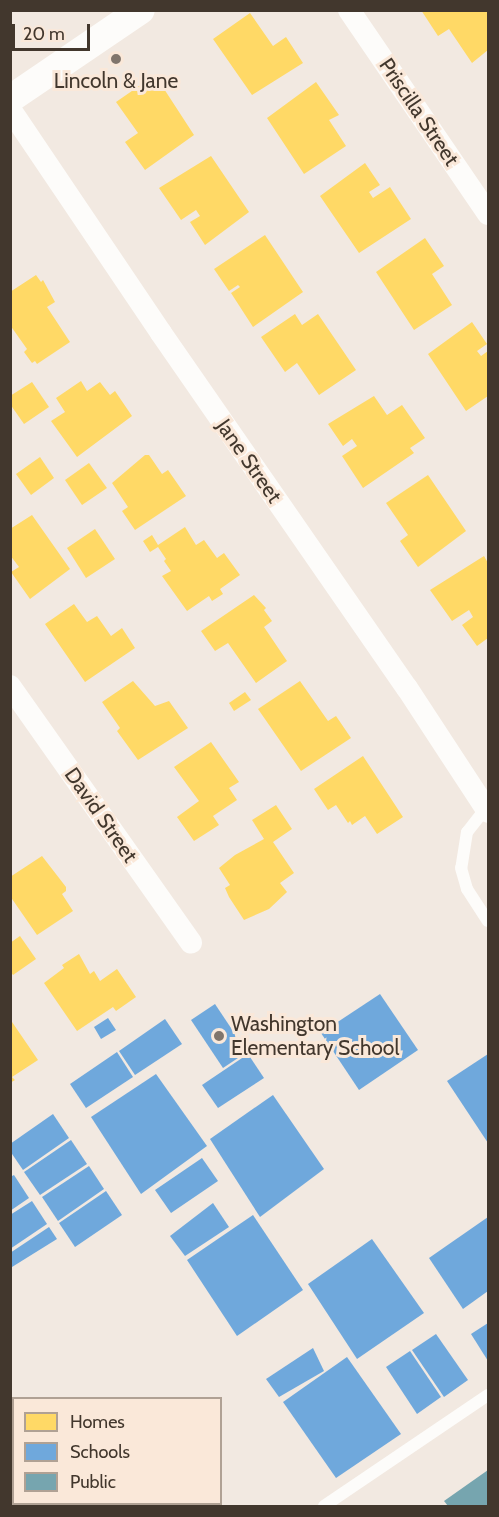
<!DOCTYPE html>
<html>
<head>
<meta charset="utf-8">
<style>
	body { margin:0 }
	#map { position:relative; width:499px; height:1517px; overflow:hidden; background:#f2e9e1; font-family:Cabin,sans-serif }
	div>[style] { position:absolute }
	.homes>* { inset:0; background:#ffd966 }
	.schools>* { inset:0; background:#6fa8dc }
	.public>* { inset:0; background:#76a5af }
	.service>* { height:12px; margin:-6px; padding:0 6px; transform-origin:6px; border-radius:6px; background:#fdfcfa }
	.minor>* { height:22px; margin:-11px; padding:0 11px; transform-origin:11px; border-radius:11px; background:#fdfcfa }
	.tertiary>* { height:28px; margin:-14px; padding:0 14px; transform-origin:14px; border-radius:14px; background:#fdfcfa }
	.dots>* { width:16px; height:16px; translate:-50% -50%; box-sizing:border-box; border:3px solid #fae8d9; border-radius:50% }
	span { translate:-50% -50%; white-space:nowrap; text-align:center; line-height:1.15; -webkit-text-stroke:6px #fae8d9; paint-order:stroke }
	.poi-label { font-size:21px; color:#42372d }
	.left { translate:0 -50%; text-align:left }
	.street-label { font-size:21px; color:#42372d }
	.frame { position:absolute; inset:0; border:12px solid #42372d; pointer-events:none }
	.legend { position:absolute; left:12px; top:1397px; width:210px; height:108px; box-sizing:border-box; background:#fae8d9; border:2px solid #b0a194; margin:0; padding:8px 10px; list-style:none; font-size:18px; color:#42372d }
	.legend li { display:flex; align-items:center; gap:12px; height:30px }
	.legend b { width:30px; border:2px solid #b0a194 }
	.scale { position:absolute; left:12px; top:24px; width:78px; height:27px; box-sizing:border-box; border:3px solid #42372d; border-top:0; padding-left:8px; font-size:18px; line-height:21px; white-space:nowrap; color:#42372d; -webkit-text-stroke:4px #fae8d9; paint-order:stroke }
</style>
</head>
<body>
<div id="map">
	<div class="homes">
		<i style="clip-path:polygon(421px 10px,488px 10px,488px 50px,472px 63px,449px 29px,438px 36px)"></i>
		<i style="clip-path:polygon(250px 13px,273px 46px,286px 37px,303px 63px,252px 95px,213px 39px)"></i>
		<i style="clip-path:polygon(155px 75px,194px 135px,145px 170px,125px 142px,138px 133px,116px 102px)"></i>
		<i style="clip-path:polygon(316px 82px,339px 115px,329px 120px,346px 146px,304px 174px,267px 118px)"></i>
		<i style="clip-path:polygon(211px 156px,249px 212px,205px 245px,190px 222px,200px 216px,196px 210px,181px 220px,159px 188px)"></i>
		<i style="clip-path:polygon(365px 163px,380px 185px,369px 192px,373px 198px,390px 187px,411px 219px,359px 253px,320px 196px)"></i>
		<i style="clip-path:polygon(265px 235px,303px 292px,253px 327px,231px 293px,240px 287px,238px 285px,229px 291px,214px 269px)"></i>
		<i style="clip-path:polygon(425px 238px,444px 266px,432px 274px,452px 305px,414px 330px,376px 272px)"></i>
		<i style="clip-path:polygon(36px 275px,41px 282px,43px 280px,55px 302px,47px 307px,70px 342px,37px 364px,35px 361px,32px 363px,24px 352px,27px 349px,10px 325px,10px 292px)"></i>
		<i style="clip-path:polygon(295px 314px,302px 325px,318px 314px,356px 370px,319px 395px,297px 363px,285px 372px,261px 337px)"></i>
		<i style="clip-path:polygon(472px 322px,487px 344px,477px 351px,481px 356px,488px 351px,488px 396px,466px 411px,428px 354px)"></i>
		<i style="clip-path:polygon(81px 381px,87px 391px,100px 382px,110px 395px,115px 391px,132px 416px,77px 457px,51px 421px,65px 412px,56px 398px)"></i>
		<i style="clip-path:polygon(32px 382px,49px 407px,24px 424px,10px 404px,10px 396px)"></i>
		<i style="clip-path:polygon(374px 396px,387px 415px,402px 405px,425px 438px,410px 448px,414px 453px,363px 488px,342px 456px,357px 446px,352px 439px,343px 446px,328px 424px)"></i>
		<i style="clip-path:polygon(145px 455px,149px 455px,162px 474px,168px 470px,186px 496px,135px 530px,122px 511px,128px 507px,112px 483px)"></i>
		<i style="clip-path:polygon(40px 457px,54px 478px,31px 495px,16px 474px)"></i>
		<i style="clip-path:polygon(89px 463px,107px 488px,82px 505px,65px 480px)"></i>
		<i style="clip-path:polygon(428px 475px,466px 531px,418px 567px,400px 541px,408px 535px,386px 503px)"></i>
		<i style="clip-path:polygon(32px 515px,70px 569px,30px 599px,11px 572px,19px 567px,10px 555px,10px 529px)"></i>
		<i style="clip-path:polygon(185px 527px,196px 545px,204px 540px,217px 558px,224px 553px,240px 575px,220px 589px,223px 594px,212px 601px,209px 596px,187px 611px,162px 576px,171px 571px,164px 561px,166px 559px,158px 547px,150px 552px,143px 541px,152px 535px,158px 545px)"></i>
		<i style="clip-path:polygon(95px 529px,115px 559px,86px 578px,67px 548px)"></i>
		<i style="clip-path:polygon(484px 556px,488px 563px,488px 638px,477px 646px,462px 625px,473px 617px,469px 610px,452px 621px,430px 590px)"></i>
		<i style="clip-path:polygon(254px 595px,266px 608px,264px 610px,272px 621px,264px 627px,287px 661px,256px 683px,228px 643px,215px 651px,201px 631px)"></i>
		<i style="clip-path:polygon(74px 604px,87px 622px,97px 616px,111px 636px,122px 628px,135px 648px,85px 682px,45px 624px)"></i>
		<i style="clip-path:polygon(133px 681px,155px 706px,169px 701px,188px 728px,138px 760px,117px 731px,120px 728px,102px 702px)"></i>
		<i style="clip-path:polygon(300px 681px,328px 721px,336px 716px,351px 738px,301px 771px,258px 709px)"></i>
		<i style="clip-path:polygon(245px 692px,251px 700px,234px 711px,229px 703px)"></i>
		<i style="clip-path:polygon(211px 742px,239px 782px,229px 788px,237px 800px,213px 816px,219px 825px,194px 841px,177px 817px,199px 801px,174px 767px)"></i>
		<i style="clip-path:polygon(363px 756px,403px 817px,377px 834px,365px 816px,352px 825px,350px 821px,348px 823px,336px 805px,328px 810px,314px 789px)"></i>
		<i style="clip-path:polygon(276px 805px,292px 829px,273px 842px,294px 873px,280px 883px,287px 892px,269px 909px,244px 920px,229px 897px,225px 888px,230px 885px,219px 868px,235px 855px,264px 839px,252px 820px)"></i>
		<i style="clip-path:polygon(42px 856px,66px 887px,66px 891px,62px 894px,73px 911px,37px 935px,10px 896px,10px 877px)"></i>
		<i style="clip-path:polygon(20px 936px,36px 959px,13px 975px,10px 971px,10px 943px)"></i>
		<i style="clip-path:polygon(79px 954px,90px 974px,94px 971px,100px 981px,117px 969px,136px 997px,116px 1011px,113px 1007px,77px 1031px,44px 983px,64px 968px,62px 965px)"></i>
		<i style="clip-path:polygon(10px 1019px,38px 1060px,12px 1077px,15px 1080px,10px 1083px)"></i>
	</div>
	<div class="schools">
		<i style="clip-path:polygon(380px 994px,418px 1050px,359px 1090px,321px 1033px)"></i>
		<i style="clip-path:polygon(215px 1004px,247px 1052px,223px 1068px,191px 1020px)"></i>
		<i style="clip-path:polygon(108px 1018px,116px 1030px,101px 1039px,94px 1027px)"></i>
		<i style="clip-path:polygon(165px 1019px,182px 1044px,135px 1075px,119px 1051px)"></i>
		<i style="clip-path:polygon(117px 1052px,133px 1077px,86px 1108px,70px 1084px)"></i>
		<i style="clip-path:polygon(248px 1054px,264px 1078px,218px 1108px,202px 1085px)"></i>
		<i style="clip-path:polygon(488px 1054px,488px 1143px,447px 1081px)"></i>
		<i style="clip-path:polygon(156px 1074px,207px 1146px,141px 1194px,91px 1117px)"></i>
		<i style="clip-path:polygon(273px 1095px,324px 1169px,260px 1217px,210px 1139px)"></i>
		<i style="clip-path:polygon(53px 1114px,69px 1138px,23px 1170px,10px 1151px,10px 1144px)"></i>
		<i style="clip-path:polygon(71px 1140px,87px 1164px,40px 1195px,24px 1172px)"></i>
		<i style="clip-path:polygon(202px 1158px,218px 1181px,171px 1213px,155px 1190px)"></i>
		<i style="clip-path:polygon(89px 1166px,104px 1189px,58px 1221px,42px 1197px)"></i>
		<i style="clip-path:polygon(14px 1175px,29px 1198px,10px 1211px,10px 1177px)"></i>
		<i style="clip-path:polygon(106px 1191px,122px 1215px,75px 1247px,59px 1223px)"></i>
		<i style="clip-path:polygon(32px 1201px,47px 1224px,10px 1249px,10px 1215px)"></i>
		<i style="clip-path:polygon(213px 1203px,229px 1227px,185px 1256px,170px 1236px)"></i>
		<i style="clip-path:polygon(253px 1215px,303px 1290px,237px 1336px,187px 1260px)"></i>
		<i style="clip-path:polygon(488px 1217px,488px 1291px,463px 1309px,429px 1258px)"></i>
		<i style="clip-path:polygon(49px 1227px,57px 1239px,12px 1267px,10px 1253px)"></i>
		<i style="clip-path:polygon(372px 1239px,424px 1313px,357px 1359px,308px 1284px)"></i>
		<i style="clip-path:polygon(488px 1323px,488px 1361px,471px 1334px)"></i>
		<i style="clip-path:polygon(436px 1334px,468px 1380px,444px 1397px,412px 1350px)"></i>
		<i style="clip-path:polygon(313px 1348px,324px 1371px,279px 1397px,266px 1379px)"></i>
		<i style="clip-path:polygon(410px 1351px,441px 1397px,417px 1414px,386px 1367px)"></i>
		<i style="clip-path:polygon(347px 1357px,401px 1434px,336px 1478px,283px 1402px)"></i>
	</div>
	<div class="public">
		<i style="clip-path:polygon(488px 1470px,488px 1506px,448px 1506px,444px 1501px)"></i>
	</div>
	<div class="service">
		<i style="left:486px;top:808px;width:31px;rotate:128deg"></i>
		<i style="left:467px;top:832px;width:36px;rotate:99deg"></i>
		<i style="left:461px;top:868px;width:22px;rotate:74deg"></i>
		<i style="left:467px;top:889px;width:38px;rotate:57deg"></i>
		<i style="left:324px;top:1506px;width:198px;rotate:-34.1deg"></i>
	</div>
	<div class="minor">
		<i style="left:349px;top:10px;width:247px;rotate:55.7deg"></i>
		<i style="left:10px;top:109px;width:270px;rotate:56deg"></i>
		<i style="left:161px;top:333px;width:432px;rotate:55.3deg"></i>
		<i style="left:407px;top:688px;width:148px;rotate:56.8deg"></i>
		<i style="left:10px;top:686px;width:314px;rotate:54.8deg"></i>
	</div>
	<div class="tertiary">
		<i style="left:10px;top:99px;width:158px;rotate:-34.2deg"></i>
	</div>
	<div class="dots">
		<i style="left:116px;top:59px;background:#80756c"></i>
		<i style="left:219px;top:1036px;background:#80756c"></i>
	</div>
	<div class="poi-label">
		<span style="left:116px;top:81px">Lincoln &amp; Jane</span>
		<span class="left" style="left:231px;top:1036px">Washington<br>Elementary School</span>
	</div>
	<div class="street-label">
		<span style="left:419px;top:112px;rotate:56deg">Priscilla Street</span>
		<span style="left:249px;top:461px;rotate:55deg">Jane Street</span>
		<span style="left:101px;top:815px;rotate:55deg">David Street</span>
	</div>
	<div class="frame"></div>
	<ul class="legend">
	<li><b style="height:16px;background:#ffd966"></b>Homes</li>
	<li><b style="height:16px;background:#6fa8dc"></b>Schools</li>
	<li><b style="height:16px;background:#76a5af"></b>Public</li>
	</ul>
	<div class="scale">20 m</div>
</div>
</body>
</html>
